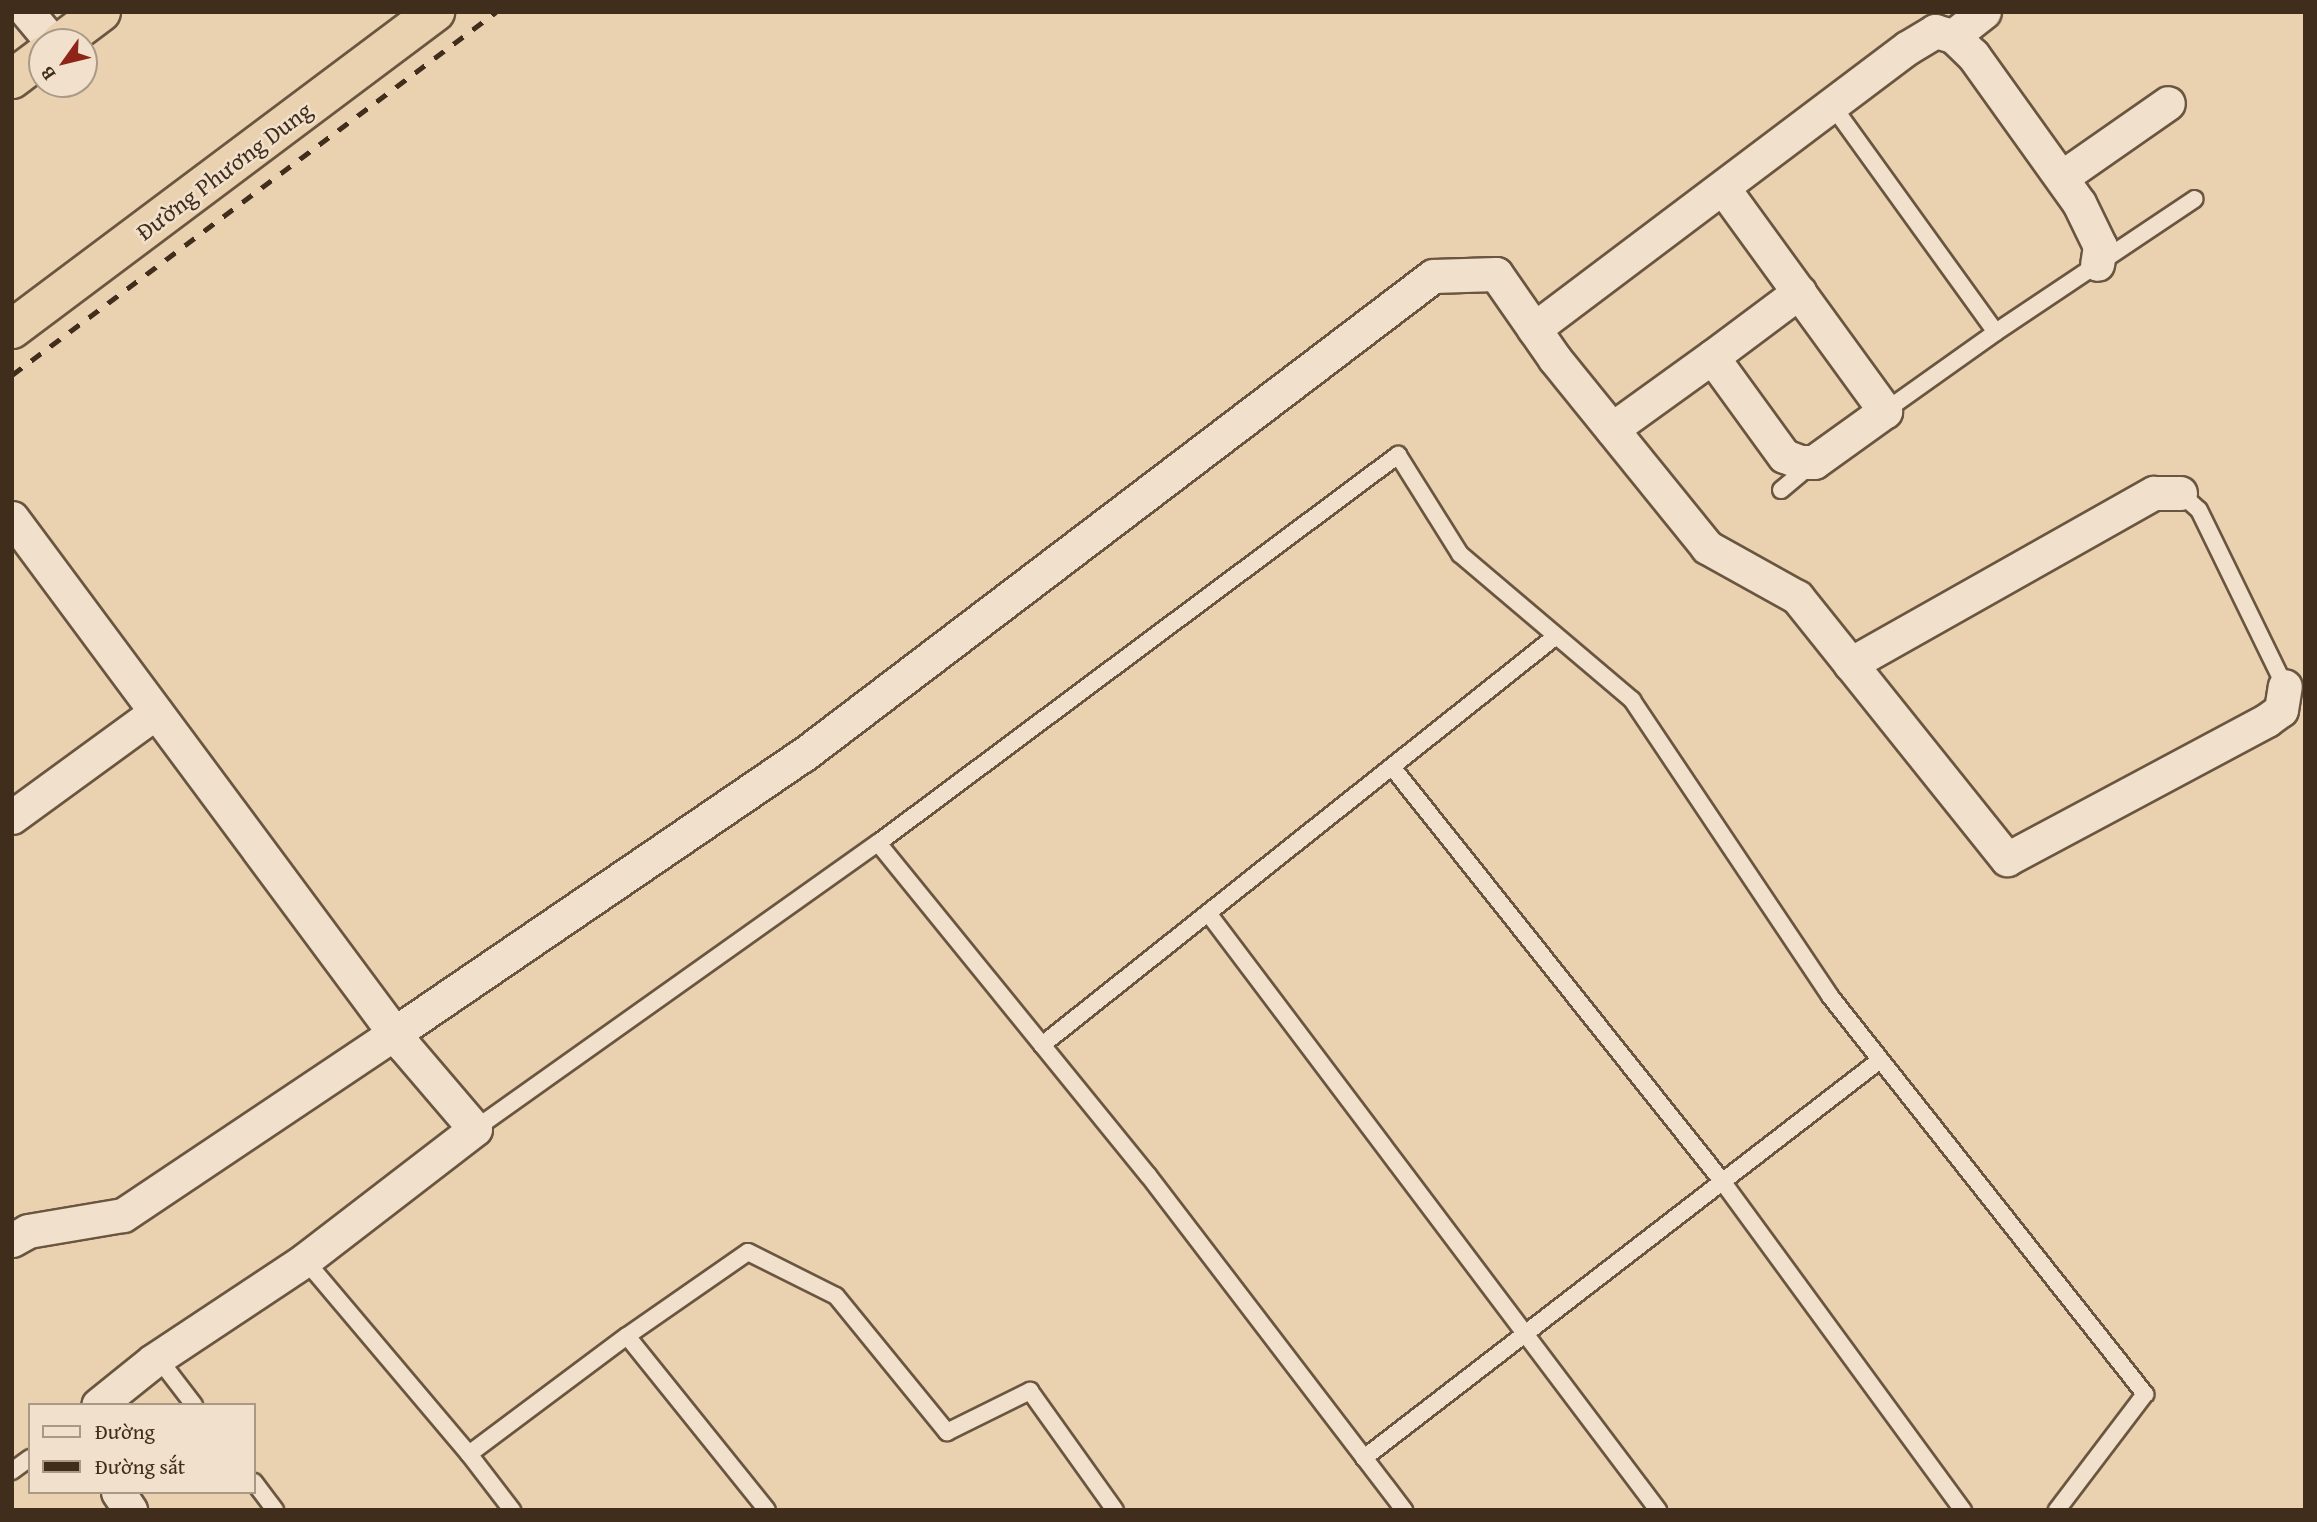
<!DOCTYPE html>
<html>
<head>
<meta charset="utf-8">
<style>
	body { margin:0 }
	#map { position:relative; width:2317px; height:1522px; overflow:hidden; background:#ead1b0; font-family:"Gentium Book Plus",serif }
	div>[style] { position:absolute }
	.roads { filter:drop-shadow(2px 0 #6a5640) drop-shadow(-2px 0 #6a5640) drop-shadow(0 2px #6a5640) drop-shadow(0 -2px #6a5640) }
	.service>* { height:16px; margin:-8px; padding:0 8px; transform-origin:8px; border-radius:8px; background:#f1e1cc }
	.minor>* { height:33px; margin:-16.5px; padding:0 16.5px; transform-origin:16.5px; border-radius:16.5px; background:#f1e1cc }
	.trunk>* { height:38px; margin:-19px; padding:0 19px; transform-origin:19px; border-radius:19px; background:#ead1b0 }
	.rail>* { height:5px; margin-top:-2.5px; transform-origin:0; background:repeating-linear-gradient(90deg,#402d1b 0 12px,transparent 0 24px) }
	span { translate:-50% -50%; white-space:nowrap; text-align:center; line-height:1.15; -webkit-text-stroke:5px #f1e1cc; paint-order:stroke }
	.street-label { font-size:24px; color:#402d1b }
	.frame { position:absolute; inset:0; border:14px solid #402d1b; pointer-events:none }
	.legend { position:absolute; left:28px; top:1403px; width:228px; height:91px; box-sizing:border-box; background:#f1e1cc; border:2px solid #aa9985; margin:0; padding:9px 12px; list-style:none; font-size:21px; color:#402d1b }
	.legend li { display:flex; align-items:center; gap:14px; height:35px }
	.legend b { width:35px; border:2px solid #aa9985 }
	.north { position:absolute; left:28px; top:28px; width:70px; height:70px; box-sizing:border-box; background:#f1e1cc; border:2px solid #aa9985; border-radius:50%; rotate:236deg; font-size:19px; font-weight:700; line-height:28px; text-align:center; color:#402d1b }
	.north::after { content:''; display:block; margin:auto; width:24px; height:32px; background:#8f2418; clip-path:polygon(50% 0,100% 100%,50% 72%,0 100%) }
</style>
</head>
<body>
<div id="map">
	<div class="roads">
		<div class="service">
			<i style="left:1832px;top:105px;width:280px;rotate:54.2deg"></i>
			<i style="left:1885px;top:411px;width:136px;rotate:-35.4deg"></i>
			<i style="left:1996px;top:332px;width:239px;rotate:-33.8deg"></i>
			<i style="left:1781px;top:490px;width:40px;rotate:-40deg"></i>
			<i style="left:2180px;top:493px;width:25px;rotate:42deg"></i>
			<i style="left:2199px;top:510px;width:196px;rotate:64deg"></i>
			<i style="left:1392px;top:767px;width:529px;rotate:51.44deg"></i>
			<i style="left:1722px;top:1181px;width:408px;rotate:53.8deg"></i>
			<i style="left:878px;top:843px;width:428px;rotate:50.9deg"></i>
			<i style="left:1148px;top:1175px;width:422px;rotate:52.6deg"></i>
			<i style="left:1208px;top:913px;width:748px;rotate:52.99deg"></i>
			<i style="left:1042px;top:1045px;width:657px;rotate:-38.51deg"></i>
			<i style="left:475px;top:1129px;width:494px;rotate:-35.4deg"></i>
			<i style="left:878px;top:843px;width:649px;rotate:-36.73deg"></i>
			<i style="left:1398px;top:455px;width:117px;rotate:57.9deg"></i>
			<i style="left:1460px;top:554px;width:226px;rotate:40.3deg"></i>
			<i style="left:1632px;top:700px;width:356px;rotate:56.2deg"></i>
			<i style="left:1830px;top:996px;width:508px;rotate:51.64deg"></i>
			<i style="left:2145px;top:1394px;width:146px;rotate:127.2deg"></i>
			<i style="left:305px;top:1260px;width:254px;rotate:49.8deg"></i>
			<i style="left:469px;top:1454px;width:71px;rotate:52.5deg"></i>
			<i style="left:627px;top:1336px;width:147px;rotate:-34.8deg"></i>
			<i style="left:748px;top:1252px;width:98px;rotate:26.6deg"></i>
			<i style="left:836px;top:1296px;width:176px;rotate:50.8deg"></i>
			<i style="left:947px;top:1432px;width:93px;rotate:-26.3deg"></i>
			<i style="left:1030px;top:1391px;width:146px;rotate:54.5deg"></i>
			<i style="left:158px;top:1358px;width:59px;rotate:52.5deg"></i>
			<i style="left:469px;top:1454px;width:197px;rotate:-36.8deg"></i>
			<i style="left:627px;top:1336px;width:223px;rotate:51.2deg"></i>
			<i style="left:1364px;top:1458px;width:652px;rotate:-37.64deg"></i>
			<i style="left:12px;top:1471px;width:22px;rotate:-36deg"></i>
			<i style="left:254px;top:1482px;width:35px;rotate:53deg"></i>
		</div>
		<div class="minor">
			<i style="left:27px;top:12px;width:39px;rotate:50deg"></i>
			<i style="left:1953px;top:36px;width:39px;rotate:-38deg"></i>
			<i style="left:2062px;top:177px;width:129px;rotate:-34.9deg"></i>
			<i style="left:1723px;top:188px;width:276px;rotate:54deg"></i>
			<i style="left:1885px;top:411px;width:87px;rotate:144.3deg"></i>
			<i style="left:1814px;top:462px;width:14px;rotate:180deg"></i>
			<i style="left:1800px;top:462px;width:17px;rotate:-159deg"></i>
			<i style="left:1784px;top:456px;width:122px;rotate:-126deg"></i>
			<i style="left:1712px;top:357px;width:109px;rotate:-36.8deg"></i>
			<i style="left:1534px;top:329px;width:467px;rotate:-37deg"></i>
			<i style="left:1907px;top:48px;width:33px;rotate:-31deg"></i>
			<i style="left:1935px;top:31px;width:19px;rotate:16deg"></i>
			<i style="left:1953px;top:36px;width:28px;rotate:44deg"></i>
			<i style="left:1973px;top:55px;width:182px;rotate:54.4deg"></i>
			<i style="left:2079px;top:203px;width:48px;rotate:64deg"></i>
			<i style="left:2100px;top:246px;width:18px;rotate:99deg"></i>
			<i style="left:1612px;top:429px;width:123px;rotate:-35.8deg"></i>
			<i style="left:12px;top:518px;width:658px;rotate:53.41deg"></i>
			<i style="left:404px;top:1046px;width:109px;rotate:49.5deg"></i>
			<i style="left:475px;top:1129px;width:215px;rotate:142.4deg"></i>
			<i style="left:305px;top:1260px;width:182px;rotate:146.4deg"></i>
			<i style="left:153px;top:1361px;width:70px;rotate:141.3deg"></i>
			<i style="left:1850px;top:664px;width:349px;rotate:-29.4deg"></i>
			<i style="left:2154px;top:493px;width:26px"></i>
			<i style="left:12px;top:817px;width:178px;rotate:-36.1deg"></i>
			<i style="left:12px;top:1240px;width:18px;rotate:-29deg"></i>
			<i style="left:28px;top:1231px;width:96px;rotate:-9.6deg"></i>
			<i style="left:123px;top:1215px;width:327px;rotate:-33.8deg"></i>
			<i style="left:395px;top:1033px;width:494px;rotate:-34.3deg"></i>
			<i style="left:803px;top:755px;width:791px;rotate:-37.25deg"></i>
			<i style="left:1433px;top:276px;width:63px;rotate:-1.8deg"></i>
			<i style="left:1496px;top:274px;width:103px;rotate:55.2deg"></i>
			<i style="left:1555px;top:359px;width:242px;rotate:51deg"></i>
			<i style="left:1707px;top:547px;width:103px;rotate:29.1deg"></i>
			<i style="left:1797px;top:597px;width:336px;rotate:51.3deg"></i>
			<i style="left:2007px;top:859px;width:295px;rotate:-28.1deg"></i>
			<i style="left:2267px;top:720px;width:17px;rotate:-36deg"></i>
			<i style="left:2281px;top:710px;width:24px;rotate:-81deg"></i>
			<i style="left:118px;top:1492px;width:22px;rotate:56deg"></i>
		</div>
		<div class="trunk">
			<i style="left:61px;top:42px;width:50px;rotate:-36.9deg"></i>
			<i style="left:12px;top:79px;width:38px;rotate:-37deg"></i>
			<i style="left:12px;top:329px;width:529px;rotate:-36.85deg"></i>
		</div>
	</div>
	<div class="rail">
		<i style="left:12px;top:375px;width:605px;rotate:-36.87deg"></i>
	</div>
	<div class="street-label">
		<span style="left:224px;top:171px;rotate:-37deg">Đường Phương Dung</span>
	</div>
	<div class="frame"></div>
	<ul class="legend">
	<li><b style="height:9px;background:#f1e1cc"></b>Đường</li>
	<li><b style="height:9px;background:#402d1b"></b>Đường sắt</li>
	</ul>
	<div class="north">B</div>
</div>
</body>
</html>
